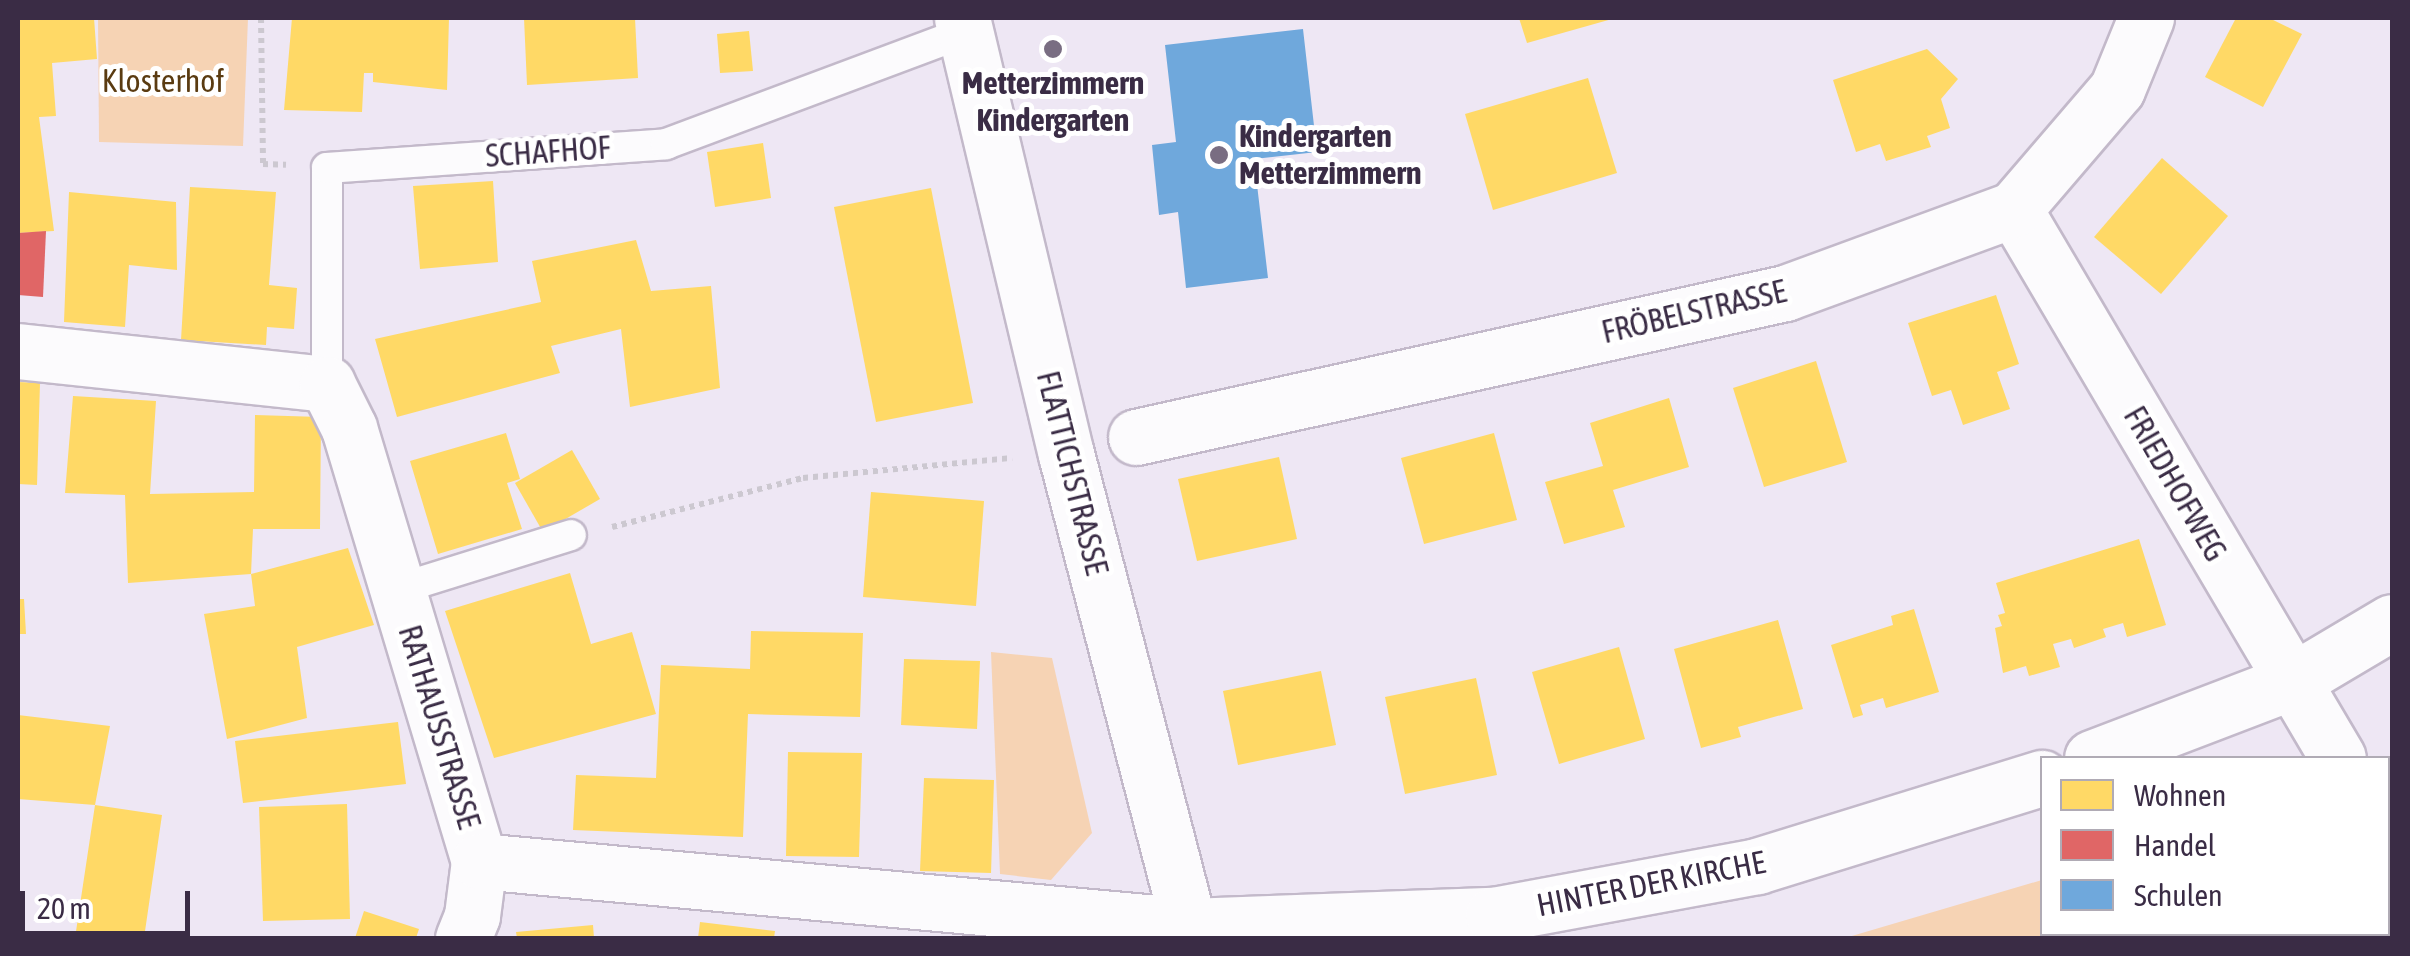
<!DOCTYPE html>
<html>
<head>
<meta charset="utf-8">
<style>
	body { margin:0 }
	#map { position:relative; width:2410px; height:956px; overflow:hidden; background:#eee7f4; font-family:"Asap Condensed",sans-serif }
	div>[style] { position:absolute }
	.green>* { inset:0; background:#f6d3b4 }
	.homes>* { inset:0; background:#ffd966 }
	.shops>* { inset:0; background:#e06666 }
	.schools>* { inset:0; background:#6fa8dc }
	.path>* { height:6px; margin-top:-3px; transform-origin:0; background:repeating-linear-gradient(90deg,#ccc8d0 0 5px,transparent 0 10px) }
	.roads { filter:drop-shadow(2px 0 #c3b9ca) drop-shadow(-2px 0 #c3b9ca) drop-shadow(0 2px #c3b9ca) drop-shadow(0 -2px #c3b9ca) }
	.service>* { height:30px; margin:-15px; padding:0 15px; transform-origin:15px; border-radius:15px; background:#fcfbfd }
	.minor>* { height:55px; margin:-27.5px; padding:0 27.5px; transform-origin:27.5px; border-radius:27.5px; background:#fcfbfd }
	.secondary>* { height:55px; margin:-27.5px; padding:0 27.5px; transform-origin:27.5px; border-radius:27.5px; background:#fcfbfd }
	.dots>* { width:28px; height:28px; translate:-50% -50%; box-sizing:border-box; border:5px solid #fff; border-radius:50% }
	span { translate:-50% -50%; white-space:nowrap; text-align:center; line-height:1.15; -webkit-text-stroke:10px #fff; paint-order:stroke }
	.park-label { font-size:32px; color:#5a3b11 }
	.poi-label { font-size:32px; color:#3a2c45; font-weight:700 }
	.left { translate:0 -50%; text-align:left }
	.street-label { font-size:32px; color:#3a2c45 }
	.frame { position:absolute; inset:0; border:20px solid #3a2c45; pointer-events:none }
	.legend { position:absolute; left:2040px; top:756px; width:350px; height:180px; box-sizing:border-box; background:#fff; border:2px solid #b0abb5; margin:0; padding:12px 18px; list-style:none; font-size:30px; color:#3a2c45 }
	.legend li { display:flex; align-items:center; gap:20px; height:50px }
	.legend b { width:50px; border:2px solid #b0abb5 }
	.scale { position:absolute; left:20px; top:891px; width:170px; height:45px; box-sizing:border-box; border:5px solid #3a2c45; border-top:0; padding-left:12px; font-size:30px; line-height:35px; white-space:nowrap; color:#3a2c45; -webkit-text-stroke:8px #fff; paint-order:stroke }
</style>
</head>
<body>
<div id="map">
	<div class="green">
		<i style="clip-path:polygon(98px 18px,248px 18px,243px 146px,99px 142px)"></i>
		<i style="clip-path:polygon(991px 652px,1052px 658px,1092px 833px,1051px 880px,1000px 874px)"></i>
		<i style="clip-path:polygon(2042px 880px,2042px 934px,2359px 934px,2361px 938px,1845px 938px)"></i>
	</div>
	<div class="homes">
		<i style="clip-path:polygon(18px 18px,94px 18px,97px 59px,52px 63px,56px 116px,39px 117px,54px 231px,18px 233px)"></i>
		<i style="clip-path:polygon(292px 18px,449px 18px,447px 90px,373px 82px,373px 73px,364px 73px,362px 112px,284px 110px)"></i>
		<i style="clip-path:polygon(524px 18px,635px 18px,638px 78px,527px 85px)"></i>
		<i style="clip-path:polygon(1519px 18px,1612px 18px,1612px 19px,1527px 43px)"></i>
		<i style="clip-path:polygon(2236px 18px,2269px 18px,2302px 34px,2263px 107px,2205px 77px)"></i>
		<i style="clip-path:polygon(749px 31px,753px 71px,720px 73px,717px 34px)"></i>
		<i style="clip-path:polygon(1927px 49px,1958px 79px,1941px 99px,1950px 128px,1927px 136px,1931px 147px,1886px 161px,1880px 144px,1856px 152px,1833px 80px)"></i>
		<i style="clip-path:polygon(1588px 78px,1617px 173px,1493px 210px,1465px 114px)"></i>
		<i style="clip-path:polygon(763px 143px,771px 198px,715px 207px,707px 152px)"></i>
		<i style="clip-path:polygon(2162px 158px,2228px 216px,2161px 294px,2094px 237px)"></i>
		<i style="clip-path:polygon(493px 181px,498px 262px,420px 269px,413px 186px)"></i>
		<i style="clip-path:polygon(190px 187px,276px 192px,269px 285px,297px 288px,294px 329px,267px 327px,266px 345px,181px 340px)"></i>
		<i style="clip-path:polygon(931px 188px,973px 403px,876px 422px,834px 207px)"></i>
		<i style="clip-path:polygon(69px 192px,176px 202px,177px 270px,129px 265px,125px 327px,64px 322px)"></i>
		<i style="clip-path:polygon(636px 240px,651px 291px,711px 286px,720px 388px,630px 407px,621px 329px,551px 346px,560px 373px,397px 417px,375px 339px,541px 302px,532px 261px)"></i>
		<i style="clip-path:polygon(1996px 295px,2019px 364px,1997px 372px,2010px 409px,1963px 425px,1951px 390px,1932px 396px,1908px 323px)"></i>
		<i style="clip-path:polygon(1816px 361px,1847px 462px,1764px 487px,1733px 388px)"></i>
		<i style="clip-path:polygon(18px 382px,40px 383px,37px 485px,18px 484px)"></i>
		<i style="clip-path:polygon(73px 396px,156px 401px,150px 494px,254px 492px,255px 415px,321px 417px,320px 529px,253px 529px,251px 574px,128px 583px,125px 495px,65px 493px)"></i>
		<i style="clip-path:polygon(1669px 398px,1689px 467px,1613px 490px,1625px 527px,1564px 544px,1545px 482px,1603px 466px,1590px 423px)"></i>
		<i style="clip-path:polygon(506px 433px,520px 479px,507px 483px,522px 529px,438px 554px,410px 461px)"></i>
		<i style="clip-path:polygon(1494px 433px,1517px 520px,1424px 544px,1401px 458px)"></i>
		<i style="clip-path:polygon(572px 450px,600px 499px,543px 532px,515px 483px)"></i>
		<i style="clip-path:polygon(1279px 457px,1297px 539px,1197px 561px,1178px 479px)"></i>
		<i style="clip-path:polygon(871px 492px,984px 501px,976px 606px,863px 597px)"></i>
		<i style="clip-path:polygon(2139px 539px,2166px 625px,2127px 637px,2123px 623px,2103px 629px,2106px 637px,2074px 648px,2071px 639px,2053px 644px,2060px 667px,2029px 676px,2026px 666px,2003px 673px,1995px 628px,2002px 626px,1998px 615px,2005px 613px,1996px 583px)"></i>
		<i style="clip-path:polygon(348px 548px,374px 625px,297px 647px,307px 718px,227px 739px,204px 614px,255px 606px,251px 574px)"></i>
		<i style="clip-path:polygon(570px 573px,591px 644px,632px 632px,656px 714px,494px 758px,445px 611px)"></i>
		<i style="clip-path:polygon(18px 599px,24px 599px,26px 634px,18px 634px)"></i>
		<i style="clip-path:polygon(1914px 609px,1939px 692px,1886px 708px,1883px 698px,1860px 705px,1863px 715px,1853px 718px,1831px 645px,1893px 625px,1891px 616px)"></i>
		<i style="clip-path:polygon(1778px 620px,1803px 709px,1738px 727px,1741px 737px,1701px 748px,1674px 649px)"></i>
		<i style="clip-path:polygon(751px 631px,863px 633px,860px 717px,748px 714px,743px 837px,573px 830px,576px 775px,656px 778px,661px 665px,750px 669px)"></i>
		<i style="clip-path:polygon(1619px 647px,1645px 739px,1559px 764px,1532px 672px)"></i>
		<i style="clip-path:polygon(904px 659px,980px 661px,977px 729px,901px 725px)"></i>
		<i style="clip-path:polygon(1321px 671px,1336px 745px,1238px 765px,1223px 691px)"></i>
		<i style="clip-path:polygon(1476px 678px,1497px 775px,1405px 794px,1385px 697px)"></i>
		<i style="clip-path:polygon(18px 715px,110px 726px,95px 805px,162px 815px,144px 938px,75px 938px,95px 805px,18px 799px)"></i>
		<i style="clip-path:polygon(398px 722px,406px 784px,243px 803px,235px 741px)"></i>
		<i style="clip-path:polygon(788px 752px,862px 753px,859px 857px,786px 856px)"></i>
		<i style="clip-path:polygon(924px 778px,994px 780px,991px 873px,920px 871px)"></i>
		<i style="clip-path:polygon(347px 804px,350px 919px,263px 921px,259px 807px)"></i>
		<i style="clip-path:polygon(364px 911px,419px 929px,416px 938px,355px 938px)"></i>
		<i style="clip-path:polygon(700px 922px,775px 931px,774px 938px,698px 938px)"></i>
		<i style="clip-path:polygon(593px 925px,594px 938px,517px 938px,516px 932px)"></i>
	</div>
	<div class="shops">
		<i style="clip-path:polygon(46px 231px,43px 297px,18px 295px,18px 233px)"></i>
	</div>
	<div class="schools">
		<i style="clip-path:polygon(1303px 29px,1317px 152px,1254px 159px,1268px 278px,1186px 288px,1178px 212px,1159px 215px,1152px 145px,1176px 142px,1165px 45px)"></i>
	</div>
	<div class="path">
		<i style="left:261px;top:18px;width:146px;rotate:89.2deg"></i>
		<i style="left:263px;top:164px;width:23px;rotate:2deg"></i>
		<i style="left:612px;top:527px;width:197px;rotate:-14.4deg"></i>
		<i style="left:803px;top:478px;width:210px;rotate:-5.5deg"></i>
	</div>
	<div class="roads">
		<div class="service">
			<i style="left:327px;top:384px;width:216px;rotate:-90deg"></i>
			<i style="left:327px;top:168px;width:340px;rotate:-4deg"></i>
			<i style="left:666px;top:144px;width:319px;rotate:-20.5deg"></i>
			<i style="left:398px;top:589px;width:181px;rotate:-17.3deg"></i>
		</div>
		<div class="minor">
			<i style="left:2014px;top:209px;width:637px;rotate:59.45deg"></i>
			<i style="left:18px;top:351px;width:311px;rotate:6.1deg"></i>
			<i style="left:327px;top:384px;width:49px;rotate:63.4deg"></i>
			<i style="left:349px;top:428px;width:452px;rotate:73.3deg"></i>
			<i style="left:479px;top:861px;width:55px;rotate:97.3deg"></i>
			<i style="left:472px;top:916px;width:24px;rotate:112deg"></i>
			<i style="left:1136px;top:437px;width:665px;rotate:-12.51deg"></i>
			<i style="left:1785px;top:293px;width:244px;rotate:-20.1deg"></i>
			<i style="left:2014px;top:209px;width:158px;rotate:-49.4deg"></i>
			<i style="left:2117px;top:89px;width:77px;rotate:-67.8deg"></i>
			<i style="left:2092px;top:758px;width:213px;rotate:-20.9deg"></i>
			<i style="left:2291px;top:682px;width:117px;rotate:-30.7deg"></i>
			<i style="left:2388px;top:838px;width:9px;rotate:63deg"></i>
			<i style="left:479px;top:861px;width:713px;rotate:5.23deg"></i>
			<i style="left:1189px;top:926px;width:304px;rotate:-2.1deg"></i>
			<i style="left:1493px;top:915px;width:269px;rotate:-10.5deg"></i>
			<i style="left:1757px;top:866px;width:298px;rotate:-17.2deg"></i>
		</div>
		<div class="secondary">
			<i style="left:962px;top:18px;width:448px;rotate:76.6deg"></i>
			<i style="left:1066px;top:454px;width:500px;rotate:75.41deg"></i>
		</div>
	</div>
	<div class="dots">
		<i style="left:1053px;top:49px;background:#796d82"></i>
		<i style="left:1219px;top:155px;background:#796d82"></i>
	</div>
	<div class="park-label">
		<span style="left:163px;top:81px">Klosterhof</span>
	</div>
	<div class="poi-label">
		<span style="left:1053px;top:102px">Metterzimmern<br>Kindergarten</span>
		<span class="left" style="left:1239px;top:155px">Kindergarten<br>Metterzimmern</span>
	</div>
	<div class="street-label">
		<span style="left:548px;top:152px;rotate:-4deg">SCHAFHOF</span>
		<span style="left:1694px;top:312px;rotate:-13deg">FRÖBELSTRASSE</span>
		<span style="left:1072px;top:473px;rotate:76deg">FLATTICHSTRASSE</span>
		<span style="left:2175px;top:484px;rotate:60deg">FRIEDHOFWEG</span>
		<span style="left:439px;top:727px;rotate:73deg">RATHAUSSTRASSE</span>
		<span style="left:1651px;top:884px;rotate:-11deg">HINTER DER KIRCHE</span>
	</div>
	<div class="frame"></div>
	<ul class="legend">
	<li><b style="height:28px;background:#ffd966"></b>Wohnen</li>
	<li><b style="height:28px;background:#e06666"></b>Handel</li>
	<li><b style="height:28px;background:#6fa8dc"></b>Schulen</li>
	</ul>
	<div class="scale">20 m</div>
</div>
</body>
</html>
